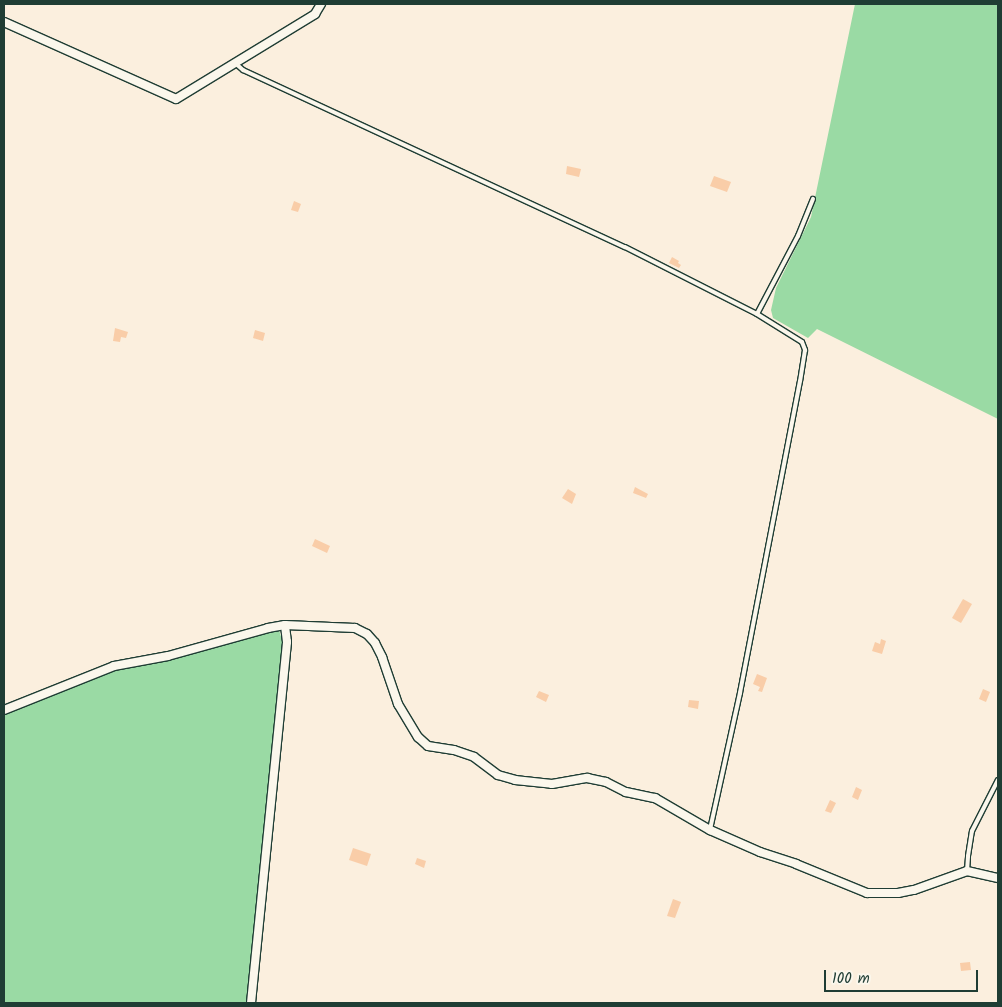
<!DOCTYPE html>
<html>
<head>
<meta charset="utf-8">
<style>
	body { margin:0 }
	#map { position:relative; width:1002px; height:1007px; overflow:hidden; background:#fbefde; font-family:Kalam,sans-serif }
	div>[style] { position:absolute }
	.green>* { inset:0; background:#9adaa4 }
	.building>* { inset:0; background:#f9cda8 }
	.roads { filter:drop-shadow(1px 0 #1f3d34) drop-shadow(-1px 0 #1f3d34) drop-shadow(0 1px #1f3d34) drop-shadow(0 -1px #1f3d34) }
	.service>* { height:4px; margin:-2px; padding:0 2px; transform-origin:2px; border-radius:2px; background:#fbf7ec }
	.minor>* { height:8px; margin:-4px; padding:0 4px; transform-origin:4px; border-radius:4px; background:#fbf7ec }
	span { translate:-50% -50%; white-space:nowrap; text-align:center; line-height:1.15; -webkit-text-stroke:4px #fbf7ec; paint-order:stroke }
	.frame { position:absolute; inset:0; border:5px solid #1f3d34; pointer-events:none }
	.scale { position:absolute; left:824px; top:970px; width:154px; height:22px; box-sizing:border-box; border:2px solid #1f3d34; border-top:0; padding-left:6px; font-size:15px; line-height:18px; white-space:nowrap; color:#1f3d34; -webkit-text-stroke:4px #fbf7ec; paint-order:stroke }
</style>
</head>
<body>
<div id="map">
	<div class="green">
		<i style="clip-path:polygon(855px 4px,998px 4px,998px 419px,817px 329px,808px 338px,773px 318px,771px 310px,776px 288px,811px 217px)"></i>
		<i style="clip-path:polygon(279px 630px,283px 643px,248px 1003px,4px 1003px,4px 715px,115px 670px,169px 660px)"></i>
	</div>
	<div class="building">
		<i style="clip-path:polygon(567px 166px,581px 169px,579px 177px,566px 174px)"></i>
		<i style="clip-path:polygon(714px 176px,731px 182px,727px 192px,710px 186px)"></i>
		<i style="clip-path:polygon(294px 201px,301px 204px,298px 212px,291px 210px)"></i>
		<i style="clip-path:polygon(672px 257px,679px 261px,678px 263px,681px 265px,679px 268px,669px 263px)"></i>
		<i style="clip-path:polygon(115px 328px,128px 332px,126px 338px,121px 337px,120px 342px,113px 341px)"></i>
		<i style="clip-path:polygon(255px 330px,265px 333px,263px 341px,253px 338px)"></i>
		<i style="clip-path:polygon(635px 487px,648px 494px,646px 498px,633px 493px)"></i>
		<i style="clip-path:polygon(568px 489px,576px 494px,572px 504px,562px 498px)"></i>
		<i style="clip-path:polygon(315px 539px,330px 546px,327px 553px,312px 546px)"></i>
		<i style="clip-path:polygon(963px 599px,972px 604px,961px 623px,952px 618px)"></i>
		<i style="clip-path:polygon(881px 639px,886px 641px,882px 654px,872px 651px,875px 642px,880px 644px)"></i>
		<i style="clip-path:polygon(757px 674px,767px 678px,762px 692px,758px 691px,760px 687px,753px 684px)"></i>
		<i style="clip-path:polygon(983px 689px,990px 692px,986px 702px,979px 699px)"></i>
		<i style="clip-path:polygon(539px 691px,549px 695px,546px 702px,536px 697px)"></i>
		<i style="clip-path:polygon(689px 700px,699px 701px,698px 709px,688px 707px)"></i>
		<i style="clip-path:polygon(856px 787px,862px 790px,858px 800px,852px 797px)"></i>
		<i style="clip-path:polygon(830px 800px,836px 803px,831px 813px,825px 811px)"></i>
		<i style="clip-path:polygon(353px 848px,371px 854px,367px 866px,349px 860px)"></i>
		<i style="clip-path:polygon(417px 858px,426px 861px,424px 868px,415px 864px)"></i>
		<i style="clip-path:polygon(673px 899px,681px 902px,675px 918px,667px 916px)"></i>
		<i style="clip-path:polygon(970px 962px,971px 970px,961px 971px,960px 963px)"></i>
	</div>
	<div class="roads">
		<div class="service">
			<i style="left:235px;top:63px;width:11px;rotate:41deg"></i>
			<i style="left:243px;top:70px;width:421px;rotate:24.9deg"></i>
			<i style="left:625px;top:247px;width:148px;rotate:26.9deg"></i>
			<i style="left:757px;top:314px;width:53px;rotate:31.9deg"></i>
			<i style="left:802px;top:342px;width:9px;rotate:69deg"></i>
			<i style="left:805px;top:350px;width:31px;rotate:99deg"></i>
			<i style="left:800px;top:381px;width:318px;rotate:100.9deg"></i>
			<i style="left:740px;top:693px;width:140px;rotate:102.4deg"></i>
			<i style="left:757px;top:314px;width:88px;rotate:-62.3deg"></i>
			<i style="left:798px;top:236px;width:40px;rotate:-68deg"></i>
			<i style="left:967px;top:871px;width:15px;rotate:-86deg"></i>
			<i style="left:968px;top:856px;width:25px;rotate:-81deg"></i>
			<i style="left:972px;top:831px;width:57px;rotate:-63deg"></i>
		</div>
		<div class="minor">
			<i style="left:4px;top:22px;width:188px;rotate:24.1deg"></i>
			<i style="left:176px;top:99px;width:163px;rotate:-31.4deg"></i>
			<i style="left:315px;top:14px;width:12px;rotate:-59deg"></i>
			<i style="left:4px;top:710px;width:118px;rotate:-21.8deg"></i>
			<i style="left:114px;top:666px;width:55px;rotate:-10.5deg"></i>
			<i style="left:168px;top:656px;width:104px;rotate:-15.6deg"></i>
			<i style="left:268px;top:628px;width:17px;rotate:-10deg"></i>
			<i style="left:285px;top:625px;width:70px;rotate:2.5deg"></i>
			<i style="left:355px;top:628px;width:13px;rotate:27deg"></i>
			<i style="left:367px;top:634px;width:12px;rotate:48deg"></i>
			<i style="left:375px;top:643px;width:16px;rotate:63deg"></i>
			<i style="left:382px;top:657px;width:50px;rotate:71.2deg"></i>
			<i style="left:398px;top:704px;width:39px;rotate:59deg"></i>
			<i style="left:418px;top:737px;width:13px;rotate:42deg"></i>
			<i style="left:428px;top:746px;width:26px;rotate:9deg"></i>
			<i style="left:454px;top:750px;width:21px;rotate:19deg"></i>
			<i style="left:474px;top:757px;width:30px;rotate:37deg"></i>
			<i style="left:498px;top:775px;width:18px;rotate:16deg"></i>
			<i style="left:515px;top:780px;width:37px;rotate:6deg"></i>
			<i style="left:552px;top:784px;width:36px;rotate:-10deg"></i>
			<i style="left:587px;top:778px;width:19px;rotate:12deg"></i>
			<i style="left:606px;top:782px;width:22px;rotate:27deg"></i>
			<i style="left:626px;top:792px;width:30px;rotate:12deg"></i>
			<i style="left:655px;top:798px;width:64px;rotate:30.2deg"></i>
			<i style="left:710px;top:830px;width:55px;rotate:23.7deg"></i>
			<i style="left:760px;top:852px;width:38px;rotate:18deg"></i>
			<i style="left:796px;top:864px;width:77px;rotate:22.2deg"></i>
			<i style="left:867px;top:893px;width:31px"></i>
			<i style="left:898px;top:893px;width:16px;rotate:-11deg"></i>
			<i style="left:914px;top:890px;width:56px;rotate:-19.7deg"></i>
			<i style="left:967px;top:871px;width:32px;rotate:13deg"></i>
			<i style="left:251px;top:1003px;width:363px;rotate:-84.3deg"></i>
			<i style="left:287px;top:642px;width:17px;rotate:-97deg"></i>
		</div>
	</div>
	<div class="frame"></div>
	<div class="scale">100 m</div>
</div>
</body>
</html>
